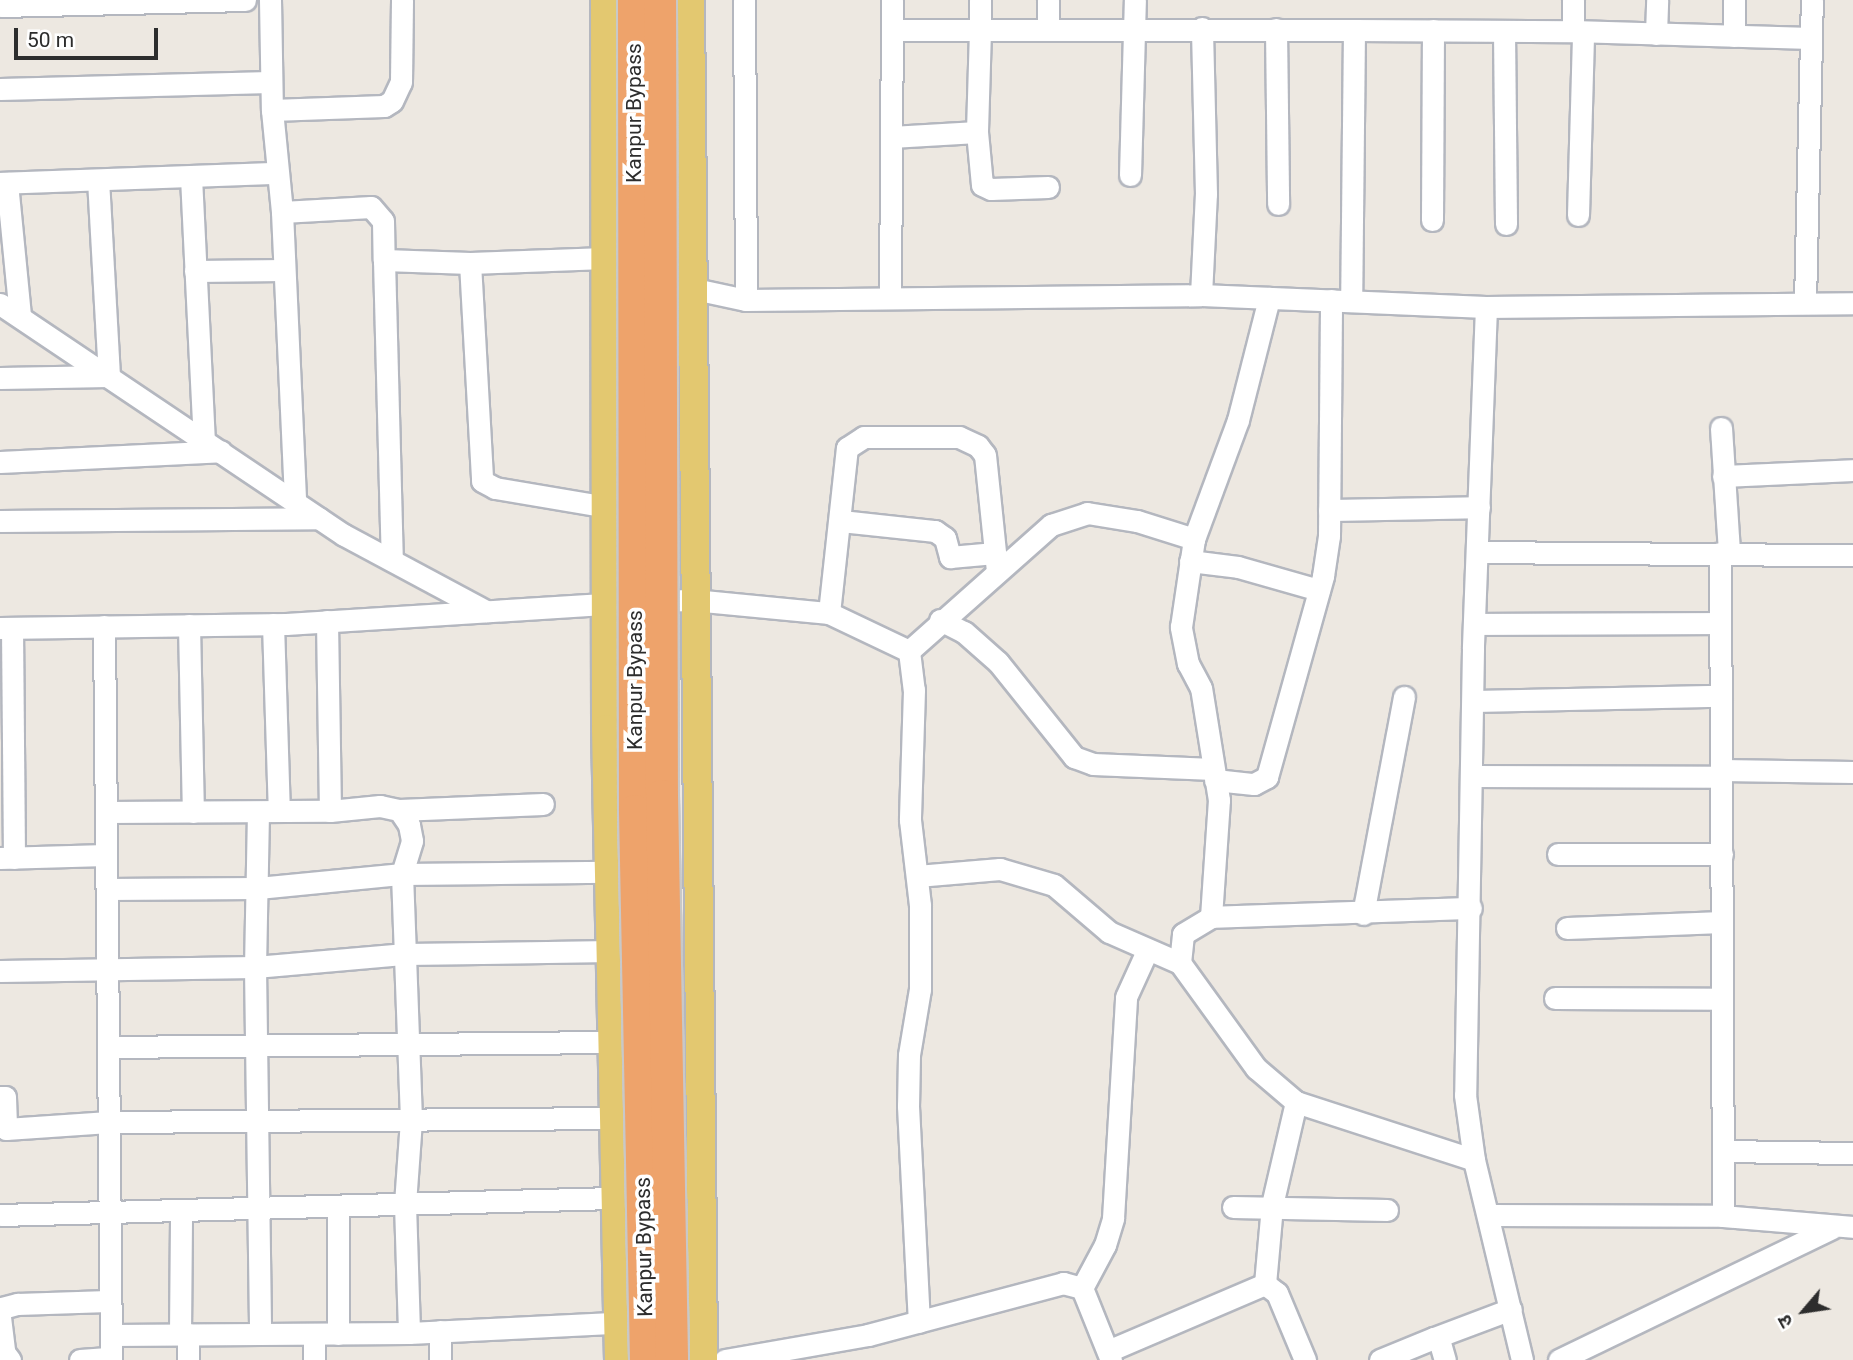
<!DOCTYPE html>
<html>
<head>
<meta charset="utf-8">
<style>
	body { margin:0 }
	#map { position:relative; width:1853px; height:1360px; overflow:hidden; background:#ede8e1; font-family:Roboto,"Noto Sans Devanagari",sans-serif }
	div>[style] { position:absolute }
	.roads { filter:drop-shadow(2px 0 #b4b7bf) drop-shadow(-2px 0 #b4b7bf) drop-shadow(0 2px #b4b7bf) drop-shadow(0 -2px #b4b7bf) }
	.minor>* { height:21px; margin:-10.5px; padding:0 10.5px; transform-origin:10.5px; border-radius:10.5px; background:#fff }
	.major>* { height:28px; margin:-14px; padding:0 14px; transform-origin:14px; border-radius:14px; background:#e3c870 }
	.bridges { filter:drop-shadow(2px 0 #c8c8c8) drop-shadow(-2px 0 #c8c8c8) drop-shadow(0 2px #c8c8c8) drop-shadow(0 -2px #c8c8c8) }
	.highway-bridge>* { height:32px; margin:-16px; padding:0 16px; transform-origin:16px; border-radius:16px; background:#eea36b }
	span { translate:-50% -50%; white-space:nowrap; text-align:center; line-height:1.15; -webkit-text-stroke:7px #fff; paint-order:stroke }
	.street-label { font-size:21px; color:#2d2d2d }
	.north { position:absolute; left:1769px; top:1276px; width:70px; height:70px; -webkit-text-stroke:5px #fff; paint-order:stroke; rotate:241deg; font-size:19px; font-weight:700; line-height:28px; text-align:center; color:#2d2d2d }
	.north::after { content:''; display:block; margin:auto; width:24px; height:32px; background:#2d2d2d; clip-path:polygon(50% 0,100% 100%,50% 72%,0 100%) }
	.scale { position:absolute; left:14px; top:28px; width:144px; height:32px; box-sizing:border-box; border:4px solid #2d2d2d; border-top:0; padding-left:9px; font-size:21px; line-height:24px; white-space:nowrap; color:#2d2d2d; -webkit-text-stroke:5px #fff; paint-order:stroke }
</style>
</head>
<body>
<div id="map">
	<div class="roads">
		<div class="minor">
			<i style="left:270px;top:0;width:110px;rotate:89deg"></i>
			<i style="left:272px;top:110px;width:102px;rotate:84.4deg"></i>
			<i style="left:282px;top:212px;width:289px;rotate:87.4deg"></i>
			<i style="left:744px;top:0;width:300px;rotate:89.6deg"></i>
			<i style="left:980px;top:0;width:30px;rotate:90deg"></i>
			<i style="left:980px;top:30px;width:374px"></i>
			<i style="left:1354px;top:30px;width:271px;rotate:90.6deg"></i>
			<i style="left:1734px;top:0;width:36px;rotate:90deg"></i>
			<i style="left:0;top:6px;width:245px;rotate:-1.4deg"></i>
			<i style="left:1048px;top:29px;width:29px;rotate:-90deg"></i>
			<i style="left:1276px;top:29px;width:175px;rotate:89.3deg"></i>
			<i style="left:892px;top:30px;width:88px"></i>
			<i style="left:980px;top:30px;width:102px;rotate:91.7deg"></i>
			<i style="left:1354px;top:30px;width:219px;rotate:0.3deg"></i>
			<i style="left:1573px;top:31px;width:31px;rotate:-90deg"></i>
			<i style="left:1504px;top:31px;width:193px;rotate:89.4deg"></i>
			<i style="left:1573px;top:31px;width:238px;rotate:1.7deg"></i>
			<i style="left:1656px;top:34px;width:34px;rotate:-88deg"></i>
			<i style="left:0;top:89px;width:270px;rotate:-1.5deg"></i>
			<i style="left:272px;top:110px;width:112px;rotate:-2deg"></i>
			<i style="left:384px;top:106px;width:9px;rotate:-32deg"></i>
			<i style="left:392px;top:101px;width:21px;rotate:-65deg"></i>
			<i style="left:401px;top:82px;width:82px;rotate:-89.3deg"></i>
			<i style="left:891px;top:137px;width:86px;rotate:-3.3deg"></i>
			<i style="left:977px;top:132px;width:53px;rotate:84.6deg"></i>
			<i style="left:982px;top:185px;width:10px;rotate:24deg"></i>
			<i style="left:991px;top:189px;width:57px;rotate:-2deg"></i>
			<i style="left:1130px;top:175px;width:175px;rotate:-88.4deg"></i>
			<i style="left:191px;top:177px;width:263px;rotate:87.2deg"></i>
			<i style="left:0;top:183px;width:275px;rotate:-2.1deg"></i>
			<i style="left:7px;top:183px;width:134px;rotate:84.4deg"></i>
			<i style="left:282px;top:212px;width:89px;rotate:-3.2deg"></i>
			<i style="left:371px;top:207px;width:18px;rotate:49deg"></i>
			<i style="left:383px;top:221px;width:39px;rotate:89deg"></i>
			<i style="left:384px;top:260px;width:86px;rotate:2deg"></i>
			<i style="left:470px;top:263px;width:135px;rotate:-2.1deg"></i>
			<i style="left:1578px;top:215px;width:183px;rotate:-88.4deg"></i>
			<i style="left:1432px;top:220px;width:190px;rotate:-89.7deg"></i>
			<i style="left:384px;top:260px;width:300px;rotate:88.5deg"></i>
			<i style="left:470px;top:263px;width:218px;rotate:86.8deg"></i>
			<i style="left:482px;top:481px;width:15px;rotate:28deg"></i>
			<i style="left:495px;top:488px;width:114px;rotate:9.6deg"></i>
			<i style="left:195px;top:271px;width:89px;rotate:-0.6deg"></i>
			<i style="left:690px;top:288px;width:57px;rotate:12.1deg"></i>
			<i style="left:746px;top:300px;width:455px;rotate:-0.6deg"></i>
			<i style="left:1201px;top:295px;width:285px;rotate:2.4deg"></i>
			<i style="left:1486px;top:307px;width:367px;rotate:-0.6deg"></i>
			<i style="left:1201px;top:295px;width:101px;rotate:-87.2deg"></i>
			<i style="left:1206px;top:194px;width:166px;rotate:-91.4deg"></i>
			<i style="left:890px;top:298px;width:298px;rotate:-89.6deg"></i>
			<i style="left:1805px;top:303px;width:303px;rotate:-88.7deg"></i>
			<i style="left:0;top:304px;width:414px;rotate:33.9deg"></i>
			<i style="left:344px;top:535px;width:161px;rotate:28.2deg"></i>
			<i style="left:1486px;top:307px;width:342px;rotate:92.2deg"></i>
			<i style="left:1473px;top:649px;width:446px;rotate:91deg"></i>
			<i style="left:1465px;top:1095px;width:66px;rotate:82.1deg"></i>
			<i style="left:1474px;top:1160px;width:206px;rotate:76.5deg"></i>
			<i style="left:0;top:378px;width:109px;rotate:-1.1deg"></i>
			<i style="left:109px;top:376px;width:196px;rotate:-93.2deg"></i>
			<i style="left:1721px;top:428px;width:125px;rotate:86.3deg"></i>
			<i style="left:0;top:462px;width:221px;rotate:-2.8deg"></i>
			<i style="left:1723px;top:476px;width:130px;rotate:-2.6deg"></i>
			<i style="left:1329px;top:510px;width:150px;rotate:-1.1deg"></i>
			<i style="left:0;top:521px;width:319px;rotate:-0.5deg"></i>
			<i style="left:841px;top:521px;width:95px;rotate:6.1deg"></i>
			<i style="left:935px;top:531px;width:12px;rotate:35deg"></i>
			<i style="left:945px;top:538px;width:20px;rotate:75deg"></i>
			<i style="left:950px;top:557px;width:45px;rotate:-5.1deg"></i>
			<i style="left:1477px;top:552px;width:376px;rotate:0.5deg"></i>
			<i style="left:1720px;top:553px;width:663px;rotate:89.74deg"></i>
			<i style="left:1190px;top:561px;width:48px;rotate:7.1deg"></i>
			<i style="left:1238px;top:567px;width:84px;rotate:15.9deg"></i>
			<i style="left:651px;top:601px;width:42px;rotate:-1.4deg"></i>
			<i style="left:693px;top:600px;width:137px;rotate:5.5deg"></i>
			<i style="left:829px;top:613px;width:89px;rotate:25.4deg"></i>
			<i style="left:909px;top:651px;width:39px;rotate:83deg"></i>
			<i style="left:914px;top:690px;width:130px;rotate:91.8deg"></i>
			<i style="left:910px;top:820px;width:86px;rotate:83.3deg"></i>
			<i style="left:920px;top:905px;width:84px;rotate:90deg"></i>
			<i style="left:920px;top:989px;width:67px;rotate:99.5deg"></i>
			<i style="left:909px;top:1055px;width:51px;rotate:91.1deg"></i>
			<i style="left:908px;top:1106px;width:216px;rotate:87.1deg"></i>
			<i style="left:829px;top:613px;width:166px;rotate:-83.8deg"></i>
			<i style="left:847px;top:448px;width:20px;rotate:-33deg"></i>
			<i style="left:864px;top:437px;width:95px"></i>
			<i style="left:959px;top:437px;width:21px;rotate:25deg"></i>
			<i style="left:978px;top:446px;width:11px;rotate:52deg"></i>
			<i style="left:985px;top:455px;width:117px;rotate:84.1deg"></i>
			<i style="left:940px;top:620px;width:27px;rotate:27deg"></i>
			<i style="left:964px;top:632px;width:45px;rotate:41.4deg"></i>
			<i style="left:998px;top:662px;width:122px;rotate:51.3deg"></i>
			<i style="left:1074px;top:757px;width:20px;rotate:20deg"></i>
			<i style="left:1093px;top:764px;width:120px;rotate:2.4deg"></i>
			<i style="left:327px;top:621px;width:190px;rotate:89.1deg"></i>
			<i style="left:273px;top:624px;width:187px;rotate:88.2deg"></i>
			<i style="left:1474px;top:624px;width:246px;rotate:-0.2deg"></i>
			<i style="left:189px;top:625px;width:187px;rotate:88.8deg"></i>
			<i style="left:104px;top:626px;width:734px;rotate:89.45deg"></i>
			<i style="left:0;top:628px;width:286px;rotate:-0.8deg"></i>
			<i style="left:286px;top:624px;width:334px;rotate:-3.6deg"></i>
			<i style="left:12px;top:628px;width:230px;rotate:89.5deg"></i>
			<i style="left:909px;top:651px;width:190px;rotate:-41.6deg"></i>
			<i style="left:1051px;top:525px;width:38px;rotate:-18deg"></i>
			<i style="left:1087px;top:513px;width:51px;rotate:9.1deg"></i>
			<i style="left:1137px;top:521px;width:60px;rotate:17.5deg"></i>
			<i style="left:1473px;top:701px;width:248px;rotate:-1.2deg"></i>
			<i style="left:1721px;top:770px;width:132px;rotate:0.9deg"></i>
			<i style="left:1473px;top:776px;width:248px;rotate:0.2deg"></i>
			<i style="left:1215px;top:780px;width:39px;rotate:6deg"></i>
			<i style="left:1254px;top:784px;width:15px;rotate:-28deg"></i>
			<i style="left:1267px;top:777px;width:209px;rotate:-74.4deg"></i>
			<i style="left:1323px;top:576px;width:40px;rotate:-81.5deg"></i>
			<i style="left:1329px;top:536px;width:236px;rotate:-89.5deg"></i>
			<i style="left:399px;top:810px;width:144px;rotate:-2.4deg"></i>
			<i style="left:106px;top:812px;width:224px;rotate:-0.3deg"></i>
			<i style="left:330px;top:811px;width:50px;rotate:-5.7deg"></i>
			<i style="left:380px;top:806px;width:19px;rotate:12deg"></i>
			<i style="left:399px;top:810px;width:18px;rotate:56deg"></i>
			<i style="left:409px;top:825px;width:16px;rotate:79deg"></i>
			<i style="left:412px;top:841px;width:34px;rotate:107deg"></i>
			<i style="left:402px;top:874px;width:246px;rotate:87.9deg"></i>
			<i style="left:411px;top:1120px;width:84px;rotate:94.1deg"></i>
			<i style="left:405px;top:1204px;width:129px;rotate:88.2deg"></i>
			<i style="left:258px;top:812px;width:155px;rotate:91.1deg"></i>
			<i style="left:255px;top:967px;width:367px;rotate:89.2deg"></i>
			<i style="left:1558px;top:854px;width:164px"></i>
			<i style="left:0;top:858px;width:106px;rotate:-1.6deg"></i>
			<i style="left:917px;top:876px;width:83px;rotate:-4.8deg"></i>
			<i style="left:1000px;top:869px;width:56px;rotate:16.5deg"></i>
			<i style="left:1054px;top:885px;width:72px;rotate:40.5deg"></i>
			<i style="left:1109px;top:932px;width:77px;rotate:23.6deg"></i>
			<i style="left:1180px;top:963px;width:130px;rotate:54.1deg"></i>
			<i style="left:1256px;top:1068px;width:52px;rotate:40.4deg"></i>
			<i style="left:1296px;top:1102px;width:187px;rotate:18deg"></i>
			<i style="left:107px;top:889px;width:151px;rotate:-0.4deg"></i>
			<i style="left:258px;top:888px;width:145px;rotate:-5.6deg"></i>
			<i style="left:402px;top:874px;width:207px;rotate:-0.6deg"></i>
			<i style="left:1363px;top:914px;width:221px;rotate:-79.3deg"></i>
			<i style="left:1211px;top:917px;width:117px;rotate:-86.1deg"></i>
			<i style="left:1219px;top:800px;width:113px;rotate:-99.1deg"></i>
			<i style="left:1201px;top:688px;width:27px;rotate:-118deg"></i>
			<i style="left:1188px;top:664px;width:38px;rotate:-101deg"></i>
			<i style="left:1181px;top:627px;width:89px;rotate:-81.6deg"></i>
			<i style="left:1194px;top:539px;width:127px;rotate:-69.7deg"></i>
			<i style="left:1238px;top:420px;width:126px;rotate:-75.7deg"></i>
			<i style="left:1567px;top:928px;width:155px;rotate:-2.2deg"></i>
			<i style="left:1180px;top:963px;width:29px;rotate:-84deg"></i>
			<i style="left:1183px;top:934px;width:33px;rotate:-31deg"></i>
			<i style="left:1211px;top:917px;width:260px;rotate:-2deg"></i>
			<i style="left:0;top:971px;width:255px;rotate:-0.9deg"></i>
			<i style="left:255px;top:967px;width:151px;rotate:-5deg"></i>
			<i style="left:405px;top:954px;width:206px;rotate:-0.8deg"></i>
			<i style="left:1555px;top:998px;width:167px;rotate:0.3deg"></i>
			<i style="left:108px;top:1047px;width:503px;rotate:-0.57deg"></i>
			<i style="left:0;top:1097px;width:5px"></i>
			<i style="left:5px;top:1097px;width:32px;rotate:88deg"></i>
			<i style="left:6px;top:1129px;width:103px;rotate:-3.9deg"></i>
			<i style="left:109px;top:1122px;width:504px;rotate:-0.45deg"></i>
			<i style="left:1723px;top:1151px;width:130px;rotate:0.9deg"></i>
			<i style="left:338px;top:1207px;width:127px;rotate:90deg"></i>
			<i style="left:1233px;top:1207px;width:154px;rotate:1.1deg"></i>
			<i style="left:0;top:1215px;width:613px;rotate:-1.59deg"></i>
			<i style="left:1489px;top:1215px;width:234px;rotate:0.2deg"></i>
			<i style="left:1723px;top:1216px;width:130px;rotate:4.8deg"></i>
			<i style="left:1265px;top:1284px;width:79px;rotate:-84.9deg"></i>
			<i style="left:1272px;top:1205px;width:106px;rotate:-76.9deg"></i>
			<i style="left:1082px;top:1288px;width:49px;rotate:-61.9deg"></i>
			<i style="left:1105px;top:1245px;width:28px;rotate:-73deg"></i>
			<i style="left:1113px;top:1218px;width:221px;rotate:-86.6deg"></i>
			<i style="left:1126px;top:997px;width:51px;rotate:-65.5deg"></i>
			<i style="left:0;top:1314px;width:6px;rotate:-72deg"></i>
			<i style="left:2px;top:1308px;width:16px;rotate:-15deg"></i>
			<i style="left:17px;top:1304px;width:91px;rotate:-1.9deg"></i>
			<i style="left:0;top:1317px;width:35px;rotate:83deg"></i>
			<i style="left:4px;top:1352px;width:10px;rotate:53deg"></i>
			<i style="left:180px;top:1334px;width:124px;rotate:-89.5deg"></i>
			<i style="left:188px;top:1334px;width:26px;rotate:90deg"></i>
			<i style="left:314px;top:1334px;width:26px;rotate:90deg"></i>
			<i style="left:111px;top:1335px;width:298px;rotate:-0.4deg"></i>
			<i style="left:409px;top:1333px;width:208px;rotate:-2.8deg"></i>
			<i style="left:1434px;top:1338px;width:82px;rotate:-20.6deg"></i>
			<i style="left:1108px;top:1351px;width:171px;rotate:-23.1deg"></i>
			<i style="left:1265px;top:1284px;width:15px;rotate:37deg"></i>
			<i style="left:1277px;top:1293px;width:73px;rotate:67.3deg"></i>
			<i style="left:80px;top:1360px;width:31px;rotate:-4deg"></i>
			<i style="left:440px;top:1360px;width:29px;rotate:-90deg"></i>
			<i style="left:725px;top:1360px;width:145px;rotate:-9.9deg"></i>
			<i style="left:868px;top:1335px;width:202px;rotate:-14.9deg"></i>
			<i style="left:1063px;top:1283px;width:20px;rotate:15deg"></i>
			<i style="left:1082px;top:1288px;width:78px;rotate:68.1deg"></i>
			<i style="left:1380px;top:1360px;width:58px;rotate:-22.2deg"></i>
			<i style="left:1434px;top:1338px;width:8px;rotate:40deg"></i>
			<i style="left:1440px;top:1343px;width:18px;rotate:74deg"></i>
			<i style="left:1559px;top:1360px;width:303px;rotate:-25.8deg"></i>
		</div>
		<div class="major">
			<i style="left:605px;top:0;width:729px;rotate:89.92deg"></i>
			<i style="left:606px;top:729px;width:631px;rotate:88.82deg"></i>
			<i style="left:690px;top:0;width:1360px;rotate:89.45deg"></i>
		</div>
	</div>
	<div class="bridges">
		<div class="highway-bridge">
			<i style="left:634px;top:0;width:811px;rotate:89.93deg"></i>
			<i style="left:635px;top:811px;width:549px;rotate:88.85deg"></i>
			<i style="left:660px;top:0;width:796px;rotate:89.86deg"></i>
			<i style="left:662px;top:796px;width:564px;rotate:88.98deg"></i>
		</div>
	</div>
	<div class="street-label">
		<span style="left:634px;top:113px;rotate:-90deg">Kanpur Bypass</span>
		<span style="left:635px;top:680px;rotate:-90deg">Kanpur Bypass</span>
		<span style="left:644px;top:1247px;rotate:-91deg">Kanpur Bypass</span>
	</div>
	<div class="north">उ</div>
	<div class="scale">50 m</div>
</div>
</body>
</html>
